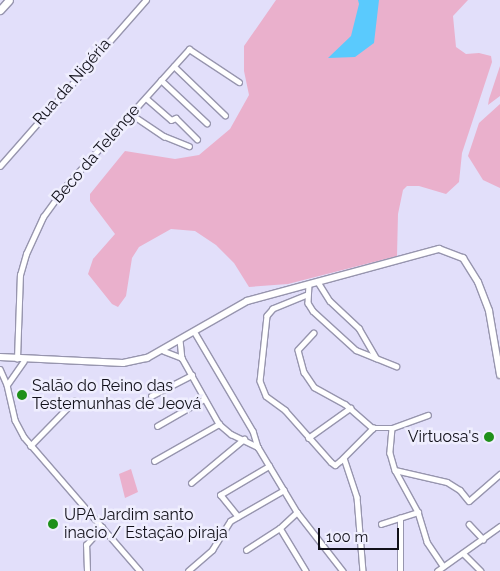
<!DOCTYPE html>
<html>
<head>
<meta charset="utf-8">
<style>
	body { margin:0 }
	#map { position:relative; width:500px; height:571px; overflow:hidden; background:#e2dffa; font-family:Raleway,sans-serif }
	div>[style] { position:absolute }
	.green>* { inset:0; background:#eab0cc }
	.water>* { inset:0; background:#5acafd }
	.roads { filter:drop-shadow(1px 0 #9795ae) drop-shadow(-1px 0 #9795ae) drop-shadow(0 1px #9795ae) drop-shadow(0 -1px #9795ae) }
	.minor>* { height:4.5px; margin:-2.25px; padding:0 2.25px; transform-origin:2.25px; border-radius:2.25px; background:#fff }
	.secondary>* { height:6px; margin:-3px; padding:0 3px; transform-origin:3px; border-radius:3px; background:#fff }
	.primary>* { height:7px; margin:-3.5px; padding:0 3.5px; transform-origin:3.5px; border-radius:3.5px; background:#fff }
	.dots>* { width:14px; height:14px; translate:-50% -50%; box-sizing:border-box; border:2px solid #efeefe; border-radius:50% }
	span { translate:-50% -50%; white-space:nowrap; text-align:center; line-height:1.15; -webkit-text-stroke:5px #efeefe; paint-order:stroke }
	.street-label { font-size:16px; color:#111019 }
	.poi-label { font-size:16px; color:#111019 }
	.left { translate:0 -50%; text-align:left }
	.right { translate:-100% -50%; text-align:right }
	.scale { position:absolute; left:318px; top:528px; width:81px; height:22px; box-sizing:border-box; border:2px solid #111019; border-top:0; padding-left:6px; font-size:15px; line-height:18px; white-space:nowrap; color:#111019; -webkit-text-stroke:4px #efeefe; paint-order:stroke }
</style>
</head>
<body>
<div id="map">
	<div class="green">
		<i style="clip-path:polygon(276px 0,468px 0,453px 16px,456px 47px,466px 54px,479px 53px,491px 56px,492px 62px,462px 153px,459px 182px,446px 194px,419px 186px,407px 186px,403px 190px,398px 214px,397px 256px,288px 284px,249px 287px,234px 263px,216px 245px,195px 231px,171px 229px,139px 247px,132px 258px,126px 296px,118px 307px,112px 304px,88px 274px,93px 259px,115px 234px,90px 201px,90px 194px,125px 151px,175px 159px,199px 155px,230px 129px,249px 95px,244px 71px,244px 46px)"></i>
		<i style="clip-path:polygon(500px 66px,500px 96px,488px 105px,489px 99px)"></i>
		<i style="clip-path:polygon(500px 104px,500px 188px,483px 180px,468px 156px,479px 123px)"></i>
		<i style="clip-path:polygon(131px 469px,138px 492px,125px 498px,119px 474px)"></i>
	</div>
	<div class="water">
		<i style="clip-path:polygon(358px 0,379px 0,374px 43px,355px 57px,328px 58px,351px 36px,359px 4px)"></i>
	</div>
	<div class="roads">
		<div class="minor">
			<i style="left:174px;top:66px;width:71px;rotate:43.9deg"></i>
			<i style="left:161px;top:80px;width:63px;rotate:43.1deg"></i>
			<i style="left:146px;top:98px;width:33px;rotate:41deg"></i>
			<i style="left:171px;top:120px;width:5px;rotate:-22deg"></i>
			<i style="left:176px;top:118px;width:30px;rotate:45deg"></i>
			<i style="left:131px;top:114px;width:40px;rotate:34deg"></i>
			<i style="left:164px;top:136px;width:27px;rotate:22deg"></i>
			<i style="left:0;top:166px;width:221px;rotate:-48.7deg"></i>
			<i style="left:318px;top:282px;width:22px;rotate:58deg"></i>
			<i style="left:330px;top:301px;width:40px;rotate:43deg"></i>
			<i style="left:359px;top:328px;width:34px;rotate:60deg"></i>
			<i style="left:376px;top:358px;width:22px;rotate:22deg"></i>
			<i style="left:309px;top:284px;width:19px;rotate:93deg"></i>
			<i style="left:308px;top:303px;width:9px;rotate:58deg"></i>
			<i style="left:313px;top:311px;width:58px;rotate:42.2deg"></i>
			<i style="left:356px;top:350px;width:22px;rotate:22deg"></i>
			<i style="left:307px;top:295px;width:37px;rotate:158deg"></i>
			<i style="left:273px;top:309px;width:9px;rotate:131deg"></i>
			<i style="left:267px;top:316px;width:65px;rotate:96.1deg"></i>
			<i style="left:260px;top:381px;width:16px;rotate:68deg"></i>
			<i style="left:266px;top:396px;width:24px;rotate:36deg"></i>
			<i style="left:285px;top:410px;width:69px;rotate:48.5deg"></i>
			<i style="left:331px;top:462px;width:5px;rotate:37deg"></i>
			<i style="left:335px;top:465px;width:6px;rotate:-39deg"></i>
			<i style="left:340px;top:461px;width:47px;rotate:-45deg"></i>
			<i style="left:373px;top:428px;width:19px"></i>
			<i style="left:392px;top:428px;width:38px;rotate:-20deg"></i>
			<i style="left:194px;top:331px;width:116px;rotate:59.5deg"></i>
			<i style="left:253px;top:431px;width:17px;rotate:73deg"></i>
			<i style="left:314px;top:333px;width:23px;rotate:133deg"></i>
			<i style="left:298px;top:350px;width:23px;rotate:75deg"></i>
			<i style="left:304px;top:372px;width:18px;rotate:56deg"></i>
			<i style="left:314px;top:387px;width:35px;rotate:29deg"></i>
			<i style="left:345px;top:404px;width:37px;rotate:41deg"></i>
			<i style="left:180px;top:340px;width:18px;rotate:84deg"></i>
			<i style="left:182px;top:358px;width:76px;rotate:60.7deg"></i>
			<i style="left:219px;top:424px;width:16px;rotate:40deg"></i>
			<i style="left:231px;top:434px;width:30px;rotate:26deg"></i>
			<i style="left:258px;top:447px;width:76px;rotate:59deg"></i>
			<i style="left:297px;top:512px;width:75px;rotate:52.1deg"></i>
			<i style="left:164px;top:351px;width:19px;rotate:21deg"></i>
			<i style="left:17px;top:359px;width:84px;rotate:-88deg"></i>
			<i style="left:20px;top:275px;width:22px;rotate:-74deg"></i>
			<i style="left:26px;top:254px;width:41px;rotate:-65.3deg"></i>
			<i style="left:43px;top:217px;width:36px;rotate:-54deg"></i>
			<i style="left:64px;top:188px;width:187px;rotate:-48deg"></i>
			<i style="left:189px;top:49px;width:60px;rotate:33.4deg"></i>
			<i style="left:0;top:369px;width:17px;rotate:66deg"></i>
			<i style="left:7px;top:385px;width:36px;rotate:77deg"></i>
			<i style="left:15px;top:420px;width:19px;rotate:62deg"></i>
			<i style="left:24px;top:437px;width:177px;rotate:49.1deg"></i>
			<i style="left:7px;top:385px;width:29px;rotate:-55deg"></i>
			<i style="left:151px;top:396px;width:46px;rotate:-27.1deg"></i>
			<i style="left:157px;top:426px;width:54px;rotate:-29.9deg"></i>
			<i style="left:392px;top:428px;width:25px;rotate:95deg"></i>
			<i style="left:390px;top:453px;width:18px;rotate:74deg"></i>
			<i style="left:395px;top:470px;width:48px;rotate:61.3deg"></i>
			<i style="left:418px;top:512px;width:31px;rotate:73deg"></i>
			<i style="left:427px;top:542px;width:29px;rotate:56deg"></i>
			<i style="left:308px;top:438px;width:52px;rotate:-35.5deg"></i>
			<i style="left:30px;top:446px;width:63px;rotate:-45.6deg"></i>
			<i style="left:74px;top:401px;width:33px"></i>
			<i style="left:344px;top:458px;width:41px;rotate:71.6deg"></i>
			<i style="left:357px;top:497px;width:74px;rotate:85.4deg"></i>
			<i style="left:154px;top:461px;width:75px;rotate:-29.6deg"></i>
			<i style="left:395px;top:470px;width:53px;rotate:13deg"></i>
			<i style="left:447px;top:482px;width:15px;rotate:32deg"></i>
			<i style="left:460px;top:490px;width:14px;rotate:51deg"></i>
			<i style="left:469px;top:501px;width:41px;rotate:-41.1deg"></i>
			<i style="left:191px;top:483px;width:69px;rotate:-39.7deg"></i>
			<i style="left:238px;top:517px;width:28px;rotate:-129deg"></i>
			<i style="left:220px;top:495px;width:57px;rotate:-30.6deg"></i>
			<i style="left:381px;top:524px;width:39px;rotate:-18deg"></i>
			<i style="left:469px;top:524px;width:21px;rotate:47deg"></i>
			<i style="left:280px;top:528px;width:50px;rotate:58.8deg"></i>
			<i style="left:246px;top:550px;width:40px;rotate:-32.9deg"></i>
			<i style="left:280px;top:528px;width:23px;rotate:-43deg"></i>
			<i style="left:463px;top:553px;width:25px;rotate:45deg"></i>
			<i style="left:87px;top:571px;width:26px;rotate:-92deg"></i>
			<i style="left:86px;top:545px;width:24px;rotate:-48deg"></i>
			<i style="left:188px;top:571px;width:32px;rotate:-41deg"></i>
			<i style="left:212px;top:550px;width:34px;rotate:-58deg"></i>
			<i style="left:230px;top:521px;width:62px;rotate:-29.9deg"></i>
			<i style="left:400px;top:571px;width:53px;rotate:-90deg"></i>
			<i style="left:437px;top:571px;width:77px;rotate:-35.5deg"></i>
		</div>
		<div class="secondary">
			<i style="left:0;top:357px;width:123px;rotate:2.8deg"></i>
			<i style="left:123px;top:363px;width:25px;rotate:-12deg"></i>
			<i style="left:147px;top:358px;width:115px;rotate:-29.7deg"></i>
			<i style="left:247px;top:301px;width:199px;rotate:-15.2deg"></i>
			<i style="left:439px;top:249px;width:26px;rotate:21deg"></i>
			<i style="left:463px;top:258px;width:28px;rotate:58deg"></i>
			<i style="left:478px;top:282px;width:31px;rotate:69deg"></i>
			<i style="left:489px;top:311px;width:65px;rotate:80.2deg"></i>
		</div>
		<div class="primary">
			<i style="left:0;top:10px;width:13px;rotate:-48deg"></i>
		</div>
	</div>
	<div class="dots">
		<i style="left:22px;top:395px;background:#1f901a"></i>
		<i style="left:489px;top:437px;background:#1f901a"></i>
		<i style="left:53px;top:524px;background:#1f901a"></i>
	</div>
	<div class="street-label">
		<span style="left:72px;top:82px;rotate:-49deg">Rua da Nigéria</span>
		<span style="left:96px;top:154px;rotate:-49deg">Beco da Telenge</span>
	</div>
	<div class="poi-label">
		<span class="left" style="left:32px;top:395px">Salão do Reino das<br>Testemunhas de Jeová</span>
		<span class="right" style="left:479px;top:437px">Virtuosa's</span>
		<span class="left" style="left:64px;top:524px">UPA Jardim santo<br>inacio / Estação piraja</span>
	</div>
	<div class="scale">100 m</div>
</div>
</body>
</html>
